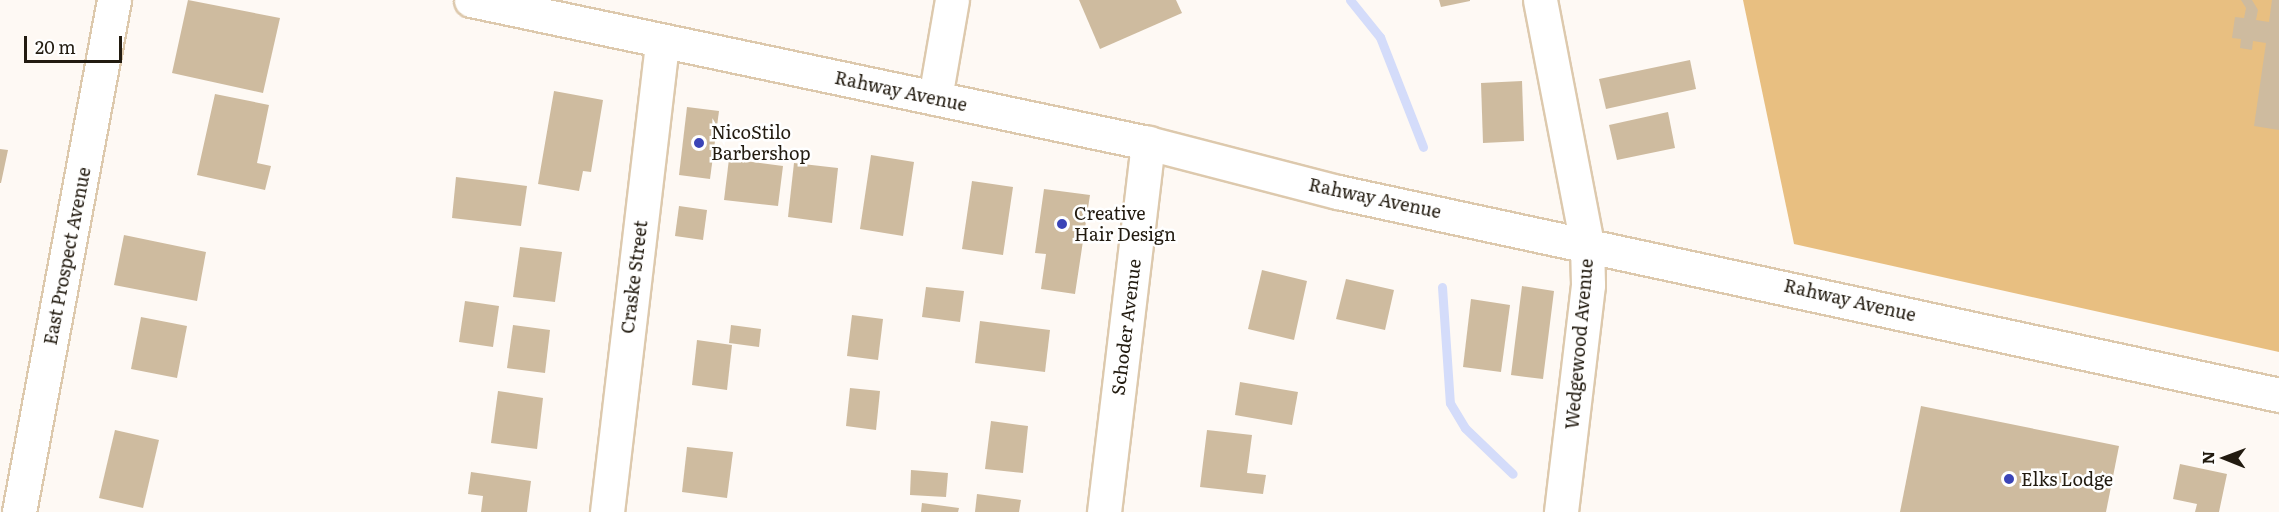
<!DOCTYPE html>
<html>
<head>
<meta charset="utf-8">
<style>
	body { margin:0 }
	#map { position:relative; width:2279px; height:512px; overflow:hidden; background:#fef9f4; font-family:Literata,serif }
	div>[style] { position:absolute }
	.green>* { inset:0; background:#e8bf81 }
	.stream>* { height:9px; margin:-4.5px; padding:0 4.5px; transform-origin:4.5px; border-radius:4.5px; background:#d4dcfa }
	.building>* { inset:0; background:#cebb9f }
	.roads { filter:drop-shadow(2px 0 #ddc9ad) drop-shadow(-2px 0 #ddc9ad) drop-shadow(0 2px #ddc9ad) drop-shadow(0 -2px #ddc9ad) }
	.minor>* { height:33px; margin:-16.5px; padding:0 16.5px; transform-origin:16.5px; border-radius:16.5px; background:#fff }
	.tertiary>* { height:33px; margin:-16.5px; padding:0 16.5px; transform-origin:16.5px; border-radius:16.5px; background:#fff }
	.dots>* { width:16px; height:16px; translate:-50% -50%; box-sizing:border-box; border:3px solid #fff; border-radius:50% }
	span { translate:-50% -50%; white-space:nowrap; text-align:center; line-height:1.15; -webkit-text-stroke:5px #fff; paint-order:stroke }
	.street-label { font-size:18px; color:#221b10 }
	.poi-label { font-size:18px; color:#221b10 }
	.left { translate:0 -50%; text-align:left }
	.north { position:absolute; left:2195px; top:428px; width:60px; height:60px; -webkit-text-stroke:4px #fff; paint-order:stroke; rotate:271deg; font-size:16px; font-weight:700; line-height:24px; text-align:center; color:#221b10 }
	.north::after { content:''; display:block; margin:auto; width:21px; height:27px; background:#221b10; clip-path:polygon(50% 0,100% 100%,50% 72%,0 100%) }
	.scale { position:absolute; left:24px; top:36px; width:98px; height:27px; box-sizing:border-box; border:3px solid #221b10; border-top:0; padding-left:8px; font-size:18px; line-height:21px; white-space:nowrap; color:#221b10; -webkit-text-stroke:4px #fff; paint-order:stroke }
</style>
</head>
<body>
<div id="map">
	<div class="green">
		<i style="clip-path:polygon(1743px 0,2279px 0,2279px 352px,1794px 244px)"></i>
	</div>
	<div class="stream">
		<i style="left:1350px;top:0;width:48px;rotate:51deg"></i>
		<i style="left:1380px;top:37px;width:118px;rotate:68.6deg"></i>
		<i style="left:1442px;top:287px;width:116px;rotate:86.1deg"></i>
		<i style="left:1450px;top:403px;width:29px;rotate:59deg"></i>
		<i style="left:1465px;top:428px;width:66px;rotate:43.8deg"></i>
	</div>
	<div class="building">
		<i style="clip-path:polygon(188px 0,280px 18px,263px 93px,172px 73px)"></i>
		<i style="clip-path:polygon(1079px 0,1176px 0,1182px 13px,1100px 49px)"></i>
		<i style="clip-path:polygon(1439px 0,1470px 0,1470px 1px,1441px 7px)"></i>
		<i style="clip-path:polygon(2241px 0,2252px 0,2258px 10px,2256px 20px,2269px 22px,2272px 0,2279px 0,2279px 130px,2254px 126px,2266px 43px,2253px 41px,2252px 50px,2240px 48px,2241px 39px,2232px 38px,2235px 17px,2244px 18px,2246px 8px)"></i>
		<i style="clip-path:polygon(1690px 60px,1696px 89px,1606px 109px,1599px 79px)"></i>
		<i style="clip-path:polygon(1522px 81px,1524px 141px,1483px 143px,1481px 83px)"></i>
		<i style="clip-path:polygon(554px 91px,603px 100px,591px 172px,583px 171px,579px 191px,538px 184px)"></i>
		<i style="clip-path:polygon(215px 94px,269px 105px,257px 163px,271px 166px,265px 190px,197px 175px)"></i>
		<i style="clip-path:polygon(687px 107px,719px 111px,710px 179px,679px 175px)"></i>
		<i style="clip-path:polygon(1668px 112px,1675px 148px,1617px 160px,1609px 125px)"></i>
		<i style="clip-path:polygon(0 149px,8px 150px,1px 183px,0 183px)"></i>
		<i style="clip-path:polygon(871px 155px,914px 162px,903px 236px,860px 229px)"></i>
		<i style="clip-path:polygon(729px 159px,783px 166px,778px 206px,724px 200px)"></i>
		<i style="clip-path:polygon(794px 163px,838px 168px,832px 223px,788px 217px)"></i>
		<i style="clip-path:polygon(456px 177px,527px 186px,521px 226px,452px 218px)"></i>
		<i style="clip-path:polygon(972px 181px,1013px 187px,1003px 255px,962px 249px)"></i>
		<i style="clip-path:polygon(1044px 189px,1090px 195px,1075px 294px,1041px 289px,1046px 254px,1035px 253px)"></i>
		<i style="clip-path:polygon(679px 206px,707px 210px,703px 240px,675px 236px)"></i>
		<i style="clip-path:polygon(124px 235px,206px 252px,197px 301px,114px 285px)"></i>
		<i style="clip-path:polygon(520px 247px,562px 252px,555px 302px,513px 297px)"></i>
		<i style="clip-path:polygon(1262px 270px,1307px 281px,1294px 340px,1248px 329px)"></i>
		<i style="clip-path:polygon(1346px 279px,1394px 290px,1385px 330px,1336px 319px)"></i>
		<i style="clip-path:polygon(1522px 286px,1554px 291px,1543px 379px,1511px 375px)"></i>
		<i style="clip-path:polygon(926px 287px,964px 291px,960px 322px,922px 317px)"></i>
		<i style="clip-path:polygon(1471px 299px,1510px 305px,1501px 372px,1463px 367px)"></i>
		<i style="clip-path:polygon(465px 301px,499px 306px,493px 347px,459px 342px)"></i>
		<i style="clip-path:polygon(852px 315px,883px 319px,878px 360px,847px 356px)"></i>
		<i style="clip-path:polygon(141px 317px,187px 326px,177px 378px,131px 369px)"></i>
		<i style="clip-path:polygon(980px 321px,1050px 330px,1045px 372px,975px 363px)"></i>
		<i style="clip-path:polygon(513px 325px,550px 330px,545px 373px,507px 368px)"></i>
		<i style="clip-path:polygon(731px 325px,761px 329px,759px 347px,729px 343px)"></i>
		<i style="clip-path:polygon(697px 340px,732px 345px,727px 390px,692px 385px)"></i>
		<i style="clip-path:polygon(1240px 382px,1298px 392px,1292px 425px,1235px 415px)"></i>
		<i style="clip-path:polygon(850px 388px,880px 391px,876px 430px,846px 426px)"></i>
		<i style="clip-path:polygon(498px 391px,543px 398px,537px 449px,491px 443px)"></i>
		<i style="clip-path:polygon(1921px 406px,2119px 446px,2106px 512px,1900px 512px)"></i>
		<i style="clip-path:polygon(991px 421px,1028px 426px,1023px 473px,985px 469px)"></i>
		<i style="clip-path:polygon(115px 430px,159px 440px,143px 508px,99px 498px)"></i>
		<i style="clip-path:polygon(1207px 430px,1252px 435px,1247px 473px,1266px 475px,1263px 494px,1200px 487px)"></i>
		<i style="clip-path:polygon(687px 447px,733px 452px,727px 498px,682px 492px)"></i>
		<i style="clip-path:polygon(2180px 464px,2227px 474px,2219px 512px,2195px 512px,2197px 504px,2173px 499px)"></i>
		<i style="clip-path:polygon(911px 470px,948px 473px,946px 497px,910px 495px)"></i>
		<i style="clip-path:polygon(471px 472px,531px 481px,527px 512px,481px 512px,483px 496px,468px 494px)"></i>
		<i style="clip-path:polygon(977px 494px,1021px 500px,1019px 512px,975px 512px)"></i>
		<i style="clip-path:polygon(922px 503px,959px 508px,958px 512px,921px 512px)"></i>
	</div>
	<div class="roads">
		<div class="minor">
			<i style="left:1540px;top:0;width:248px;rotate:79.1deg"></i>
			<i style="left:1587px;top:243px;width:42px;rotate:88.6deg"></i>
			<i style="left:1588px;top:285px;width:229px;rotate:96.8deg"></i>
			<i style="left:935px;top:98px;width:99px;rotate:-80.2deg"></i>
			<i style="left:19px;top:512px;width:521px;rotate:-79.49deg"></i>
			<i style="left:607px;top:512px;width:474px;rotate:-83.3deg"></i>
			<i style="left:1104px;top:512px;width:372px;rotate:-83.2deg"></i>
		</div>
		<div class="tertiary">
			<i style="left:471px;top:0;width:692px;rotate:11.93deg"></i>
			<i style="left:1148px;top:143px;width:196px;rotate:14.5deg"></i>
			<i style="left:1338px;top:192px;width:963px;rotate:12.17deg"></i>
		</div>
	</div>
	<div class="dots">
		<i style="left:699px;top:143px;background:#3b44b7"></i>
		<i style="left:1062px;top:224px;background:#3b44b7"></i>
		<i style="left:2009px;top:479px;background:#3b44b7"></i>
	</div>
	<div class="street-label">
		<span style="left:901px;top:91px;rotate:12deg">Rahway Avenue</span>
		<span style="left:1375px;top:198px;rotate:12deg">Rahway Avenue</span>
		<span style="left:67px;top:256px;rotate:-79deg">East Prospect Avenue</span>
		<span style="left:634px;top:277px;rotate:-83deg">Craske Street</span>
		<span style="left:1850px;top:300px;rotate:13deg">Rahway Avenue</span>
		<span style="left:1126px;top:327px;rotate:-83deg">Schoder Avenue</span>
		<span style="left:1579px;top:344px;rotate:-85deg">Wedgewood Avenue</span>
	</div>
	<div class="poi-label">
		<span class="left" style="left:711px;top:143px">NicoStilo<br>Barbershop</span>
		<span class="left" style="left:1074px;top:224px">Creative<br>Hair Design</span>
		<span class="left" style="left:2021px;top:479px">Elks Lodge</span>
	</div>
	<div class="north">N</div>
	<div class="scale">20 m</div>
</div>
</body>
</html>
